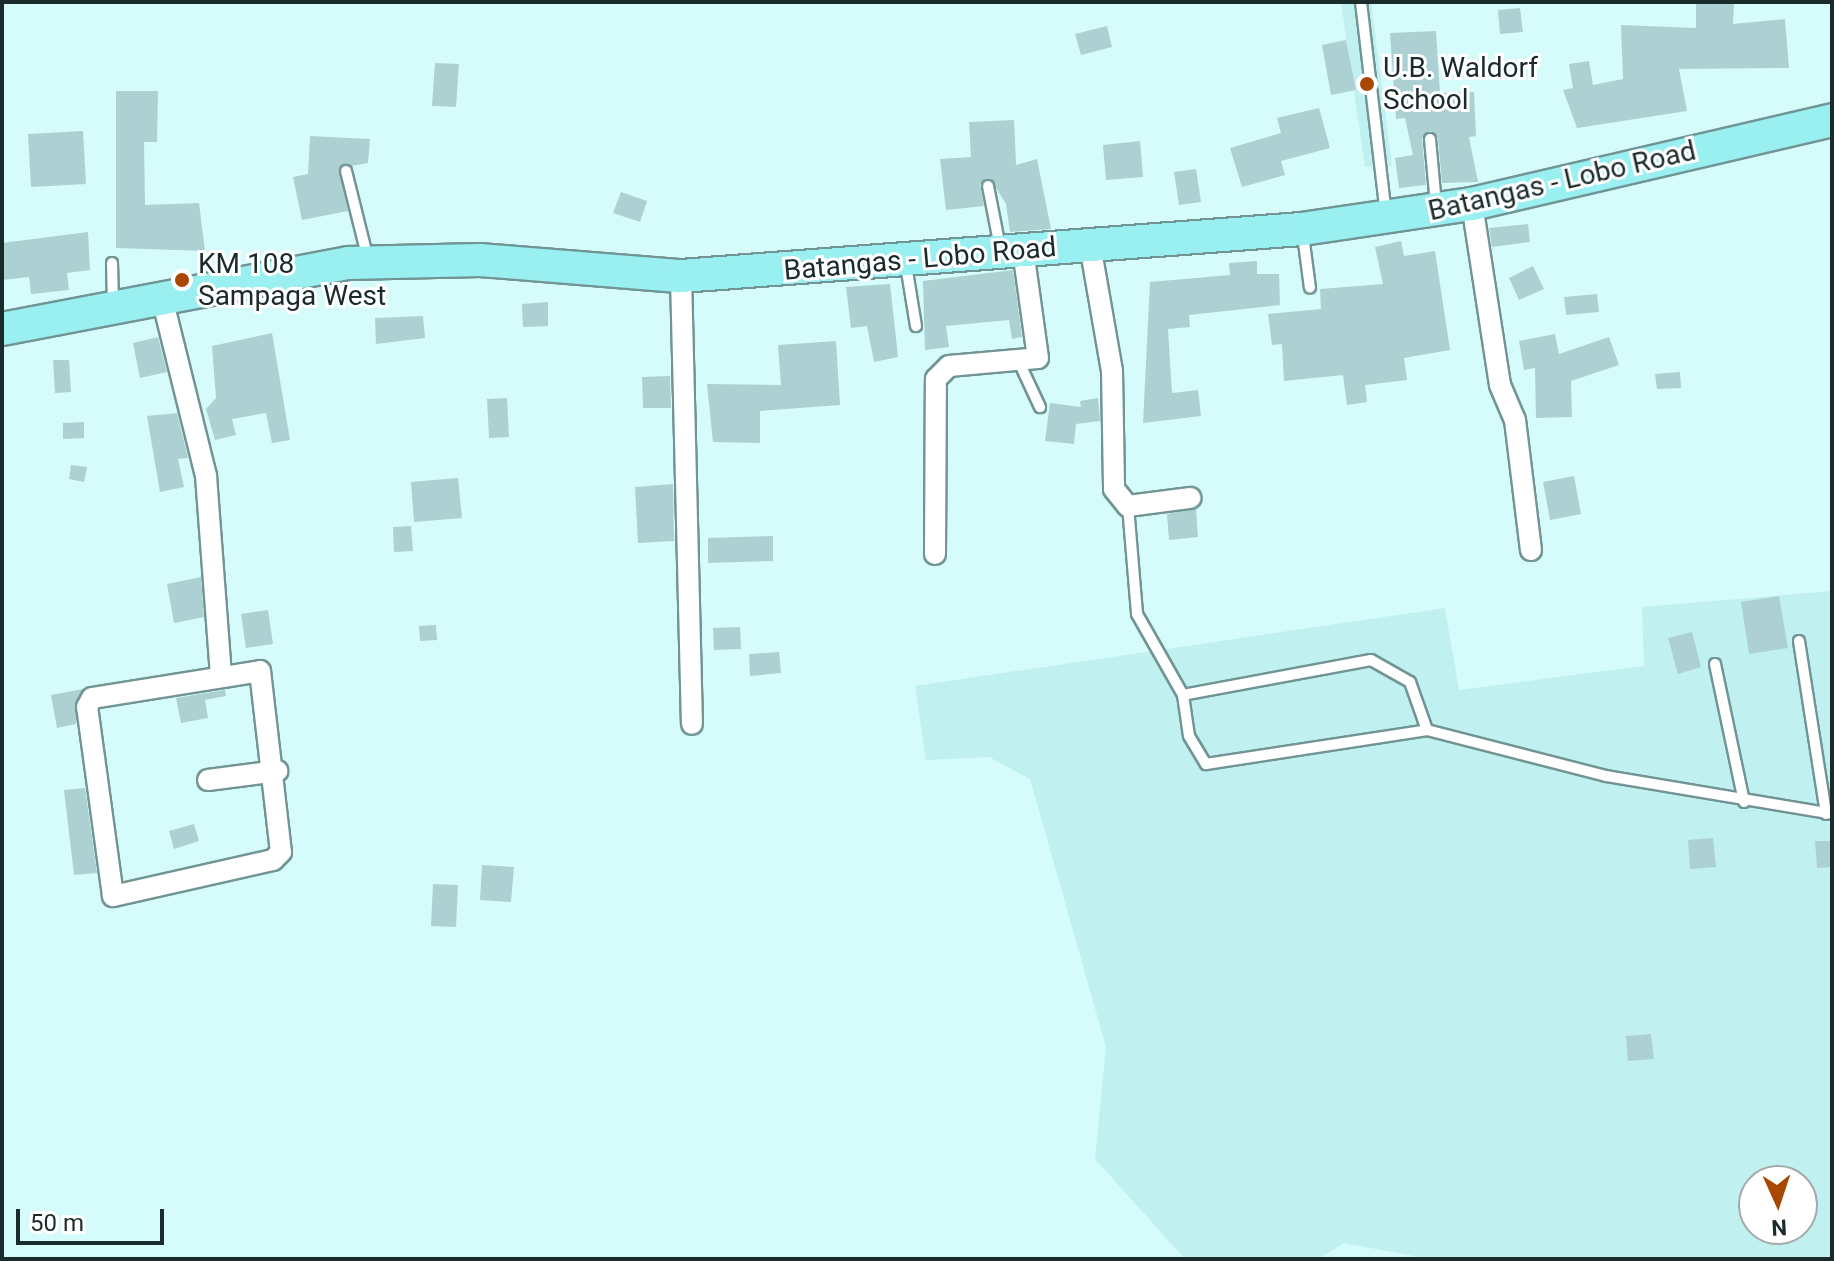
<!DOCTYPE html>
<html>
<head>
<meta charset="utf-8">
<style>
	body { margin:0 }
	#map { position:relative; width:1834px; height:1261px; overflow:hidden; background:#d5fbfb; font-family:Roboto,sans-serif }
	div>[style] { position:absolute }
	.built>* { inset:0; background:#c0f0f0 }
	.building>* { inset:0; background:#add1d2 }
	.roads { filter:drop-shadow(2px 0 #719495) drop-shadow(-2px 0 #719495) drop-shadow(0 2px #719495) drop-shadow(0 -2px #719495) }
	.lane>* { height:10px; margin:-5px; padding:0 5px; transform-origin:5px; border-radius:5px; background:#fff }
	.street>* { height:20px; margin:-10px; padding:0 10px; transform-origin:10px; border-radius:10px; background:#fff }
	.primary>* { height:32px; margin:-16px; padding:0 16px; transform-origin:16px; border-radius:16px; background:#9aeff1 }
	.dots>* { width:22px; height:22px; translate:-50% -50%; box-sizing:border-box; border:4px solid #fff; border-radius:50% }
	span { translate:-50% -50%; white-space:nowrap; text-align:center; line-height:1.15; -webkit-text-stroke:6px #fff; paint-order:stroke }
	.poi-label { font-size:28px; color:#1b2a2a }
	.left { translate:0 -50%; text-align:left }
	.street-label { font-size:28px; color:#1b2a2a }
	.frame { position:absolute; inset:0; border:4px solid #1b2a2a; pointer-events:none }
	.north { position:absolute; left:1738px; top:1165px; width:80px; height:80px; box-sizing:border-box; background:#fff; border:2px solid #a4aaaa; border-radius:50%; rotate:177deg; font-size:22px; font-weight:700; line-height:32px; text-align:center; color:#1b2a2a }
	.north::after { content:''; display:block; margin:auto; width:28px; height:36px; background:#a84700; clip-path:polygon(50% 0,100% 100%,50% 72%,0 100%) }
	.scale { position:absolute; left:16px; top:1209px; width:148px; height:36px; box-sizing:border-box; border:4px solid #1b2a2a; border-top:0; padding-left:10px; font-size:24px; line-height:28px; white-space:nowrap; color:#1b2a2a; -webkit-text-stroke:6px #fff; paint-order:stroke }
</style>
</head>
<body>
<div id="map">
	<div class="built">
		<i style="clip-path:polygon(1341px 2px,1371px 2px,1392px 166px,1365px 167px)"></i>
		<i style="clip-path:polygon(evenodd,1832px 591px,1832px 1259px,1430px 1259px,1344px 1243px,1318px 1259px,1185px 1259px,1095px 1159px,1106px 1047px,1030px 779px,989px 757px,926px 760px,915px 686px,1445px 608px,1459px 690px,1644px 666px,1642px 607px,1832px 591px,1754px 1181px,1802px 1181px,1802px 1229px,1754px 1229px,1754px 1181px)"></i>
	</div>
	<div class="building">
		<i style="clip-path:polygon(1696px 3px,1734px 3px,1733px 24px,1785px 19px,1789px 68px,1679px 69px,1687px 111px,1577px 128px,1563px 90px,1573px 88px,1569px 64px,1589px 61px,1593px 85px,1623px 79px,1621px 25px,1696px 28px)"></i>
		<i style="clip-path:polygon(1520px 8px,1523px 32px,1500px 34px,1498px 10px)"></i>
		<i style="clip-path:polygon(1107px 26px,1112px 47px,1081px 55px,1075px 34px)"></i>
		<i style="clip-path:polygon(1436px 31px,1440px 93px,1474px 92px,1476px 136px,1469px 137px,1478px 182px,1442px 183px,1438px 138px,1430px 131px,1422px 139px,1426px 185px,1399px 188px,1395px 158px,1413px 155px,1405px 118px,1396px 119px,1390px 33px)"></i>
		<i style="clip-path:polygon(1346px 40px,1356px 90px,1331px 95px,1322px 45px)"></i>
		<i style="clip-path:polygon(435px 63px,459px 64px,456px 107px,432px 106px)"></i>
		<i style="clip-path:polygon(116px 91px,158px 91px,157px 142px,144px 142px,145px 205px,199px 203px,205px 251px,116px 248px)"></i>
		<i style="clip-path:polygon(1319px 108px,1330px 148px,1281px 161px,1285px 175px,1242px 187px,1230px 148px,1281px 133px,1277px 118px)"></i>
		<i style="clip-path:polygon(1014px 120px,1016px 165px,1037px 159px,1051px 229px,1010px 232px,1006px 204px,990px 178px,980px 184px,984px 206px,946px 210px,940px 159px,971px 157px,969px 122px)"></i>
		<i style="clip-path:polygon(83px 131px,86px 184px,31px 187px,28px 134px)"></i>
		<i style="clip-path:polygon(310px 136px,370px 139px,368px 163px,339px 168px,348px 211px,302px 220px,293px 177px,308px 174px)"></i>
		<i style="clip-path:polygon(1140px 141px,1143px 177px,1106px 180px,1103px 145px)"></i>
		<i style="clip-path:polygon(1196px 169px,1201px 202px,1179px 205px,1174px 172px)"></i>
		<i style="clip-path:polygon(621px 192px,647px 201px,640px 222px,613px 213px)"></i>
		<i style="clip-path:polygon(1528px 224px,1530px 242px,1492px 247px,1489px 228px)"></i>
		<i style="clip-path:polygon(88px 232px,90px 270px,67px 273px,69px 290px,31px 294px,29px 277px,2px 280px,2px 243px)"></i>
		<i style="clip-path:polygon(1401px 241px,1404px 256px,1435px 251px,1450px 350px,1404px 358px,1407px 380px,1365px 385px,1367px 402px,1347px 405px,1343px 375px,1284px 381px,1282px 344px,1272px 345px,1268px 314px,1321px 309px,1320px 289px,1383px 284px,1375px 247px)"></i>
		<i style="clip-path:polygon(1257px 261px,1257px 274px,1279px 274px,1280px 305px,1189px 315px,1190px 327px,1168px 329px,1172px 393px,1198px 390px,1201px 416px,1143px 423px,1150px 282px,1230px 275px,1229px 263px)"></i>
		<i style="clip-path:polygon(1533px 266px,1544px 289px,1519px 300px,1509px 278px)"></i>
		<i style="clip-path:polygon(1013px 270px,1022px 337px,1012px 339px,1009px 320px,946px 326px,949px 347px,925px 350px,923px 281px)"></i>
		<i style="clip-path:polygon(890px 284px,898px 357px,874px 362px,867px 326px,851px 328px,846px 287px)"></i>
		<i style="clip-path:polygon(1597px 294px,1599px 312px,1566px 315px,1564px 297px)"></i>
		<i style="clip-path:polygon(548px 302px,548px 326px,523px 327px,522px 304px)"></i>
		<i style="clip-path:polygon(423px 316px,425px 338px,376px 344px,375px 318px)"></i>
		<i style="clip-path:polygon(272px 333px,290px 440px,272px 443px,266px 413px,232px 419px,236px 435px,215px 440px,206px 409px,216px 398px,212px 346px)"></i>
		<i style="clip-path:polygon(1555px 334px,1559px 354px,1609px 337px,1619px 365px,1571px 381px,1572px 417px,1536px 418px,1535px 368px,1524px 370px,1519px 341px)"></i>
		<i style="clip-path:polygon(158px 337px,167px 372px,140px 378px,133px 343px)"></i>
		<i style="clip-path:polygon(836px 341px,840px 405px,760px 411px,760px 443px,713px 442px,707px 384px,781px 385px,778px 345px)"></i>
		<i style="clip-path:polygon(53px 360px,69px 360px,71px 392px,55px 393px)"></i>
		<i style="clip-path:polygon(1680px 372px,1681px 388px,1657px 389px,1655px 374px)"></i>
		<i style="clip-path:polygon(670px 376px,671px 408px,643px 408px,642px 377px)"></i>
		<i style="clip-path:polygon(507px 398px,509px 437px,489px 438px,487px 399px)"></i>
		<i style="clip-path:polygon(1098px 398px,1100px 421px,1076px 424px,1074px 444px,1045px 441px,1050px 403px,1081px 407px,1080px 401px)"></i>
		<i style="clip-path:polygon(177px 413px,188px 458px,178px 459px,184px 487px,160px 492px,147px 416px)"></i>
		<i style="clip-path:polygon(84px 422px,84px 438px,63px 439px,63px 423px)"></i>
		<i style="clip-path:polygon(71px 465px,87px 467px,84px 482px,69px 479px)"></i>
		<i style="clip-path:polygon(1574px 476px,1581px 514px,1550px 520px,1543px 482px)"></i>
		<i style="clip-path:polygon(458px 478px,462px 518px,414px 522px,411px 482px)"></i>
		<i style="clip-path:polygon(673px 484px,674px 541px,638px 543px,635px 487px)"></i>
		<i style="clip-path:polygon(1196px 509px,1198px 537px,1169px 540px,1167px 514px)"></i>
		<i style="clip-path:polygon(411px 526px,413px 551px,394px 552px,393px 527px)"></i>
		<i style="clip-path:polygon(773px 536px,773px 561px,708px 563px,708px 538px)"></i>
		<i style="clip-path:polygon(201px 577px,204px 617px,174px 623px,167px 584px)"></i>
		<i style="clip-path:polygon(1779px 596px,1788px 648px,1749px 654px,1741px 602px)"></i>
		<i style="clip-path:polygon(268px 610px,273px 644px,246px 648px,241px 614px)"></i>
		<i style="clip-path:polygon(436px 625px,437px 640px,420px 641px,419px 626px)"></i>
		<i style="clip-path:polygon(740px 627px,741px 649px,714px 650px,713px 628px)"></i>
		<i style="clip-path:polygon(1692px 632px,1701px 667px,1678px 674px,1668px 638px)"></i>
		<i style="clip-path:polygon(779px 652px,781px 673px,750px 676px,749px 654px)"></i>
		<i style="clip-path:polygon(83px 689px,76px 724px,57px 728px,51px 695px)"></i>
		<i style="clip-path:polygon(225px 690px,226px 696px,205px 700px,208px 718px,181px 723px,176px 698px)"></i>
		<i style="clip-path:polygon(85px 788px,97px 873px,74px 875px,64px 790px)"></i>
		<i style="clip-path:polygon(194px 824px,199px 841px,174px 849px,169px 831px)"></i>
		<i style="clip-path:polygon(1713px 838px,1716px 867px,1690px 869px,1688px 840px)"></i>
		<i style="clip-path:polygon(1815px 841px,1832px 841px,1832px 867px,1817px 868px)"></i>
		<i style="clip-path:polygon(482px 865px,514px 867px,511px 902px,480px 900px)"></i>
		<i style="clip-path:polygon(433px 884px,458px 885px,456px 927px,431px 926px)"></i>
		<i style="clip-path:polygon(1651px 1034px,1654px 1059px,1628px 1061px,1626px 1036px)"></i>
	</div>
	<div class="roads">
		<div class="lane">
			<i style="left:1361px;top:2px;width:214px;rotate:83.3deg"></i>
			<i style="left:1430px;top:139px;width:66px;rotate:84.8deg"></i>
			<i style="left:346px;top:171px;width:91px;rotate:76deg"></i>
			<i style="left:988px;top:186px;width:62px;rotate:78.9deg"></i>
			<i style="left:1303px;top:235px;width:53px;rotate:82.5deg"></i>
			<i style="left:112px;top:263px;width:42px;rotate:88.6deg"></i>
			<i style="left:906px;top:265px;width:62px;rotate:80.7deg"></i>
			<i style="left:1019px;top:362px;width:50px;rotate:65deg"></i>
			<i style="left:1128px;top:506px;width:108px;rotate:85.2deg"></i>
			<i style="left:1137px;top:614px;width:93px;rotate:60.4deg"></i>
			<i style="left:1799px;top:641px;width:175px;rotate:81.1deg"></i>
			<i style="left:1715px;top:664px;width:141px;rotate:78.1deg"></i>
			<i style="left:1427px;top:730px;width:51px;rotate:-109.5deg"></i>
			<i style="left:1410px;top:682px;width:45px;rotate:-150.6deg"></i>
			<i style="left:1371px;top:660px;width:191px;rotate:169.5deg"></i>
			<i style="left:1183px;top:695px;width:41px;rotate:81.7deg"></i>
			<i style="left:1189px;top:736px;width:33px;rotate:59deg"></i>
			<i style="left:1206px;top:764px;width:224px;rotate:-8.7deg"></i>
			<i style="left:1427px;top:730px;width:185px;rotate:14.4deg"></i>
			<i style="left:1606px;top:776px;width:229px;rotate:9.5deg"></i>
		</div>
		<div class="street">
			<i style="left:1472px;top:204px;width:183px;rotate:81.2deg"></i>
			<i style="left:1500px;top:385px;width:38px;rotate:67deg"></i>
			<i style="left:1515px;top:420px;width:131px;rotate:83deg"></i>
			<i style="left:1090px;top:245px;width:128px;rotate:80.1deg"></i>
			<i style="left:1112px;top:371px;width:118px;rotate:89deg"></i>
			<i style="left:1114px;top:489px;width:22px;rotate:51deg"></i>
			<i style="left:1128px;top:506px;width:63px;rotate:-7.4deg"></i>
			<i style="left:681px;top:276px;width:448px;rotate:88.6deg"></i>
			<i style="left:162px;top:298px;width:183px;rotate:76.1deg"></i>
			<i style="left:206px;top:476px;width:201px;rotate:85.7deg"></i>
			<i style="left:935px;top:554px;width:175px;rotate:-89.7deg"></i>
			<i style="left:936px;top:379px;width:18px;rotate:-45deg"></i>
			<i style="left:949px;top:366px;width:89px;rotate:-5.1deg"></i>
			<i style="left:1038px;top:358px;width:109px;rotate:-97.9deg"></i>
			<i style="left:260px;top:671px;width:182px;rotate:83.4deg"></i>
			<i style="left:281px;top:852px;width:11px;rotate:135deg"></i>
			<i style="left:273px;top:860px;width:164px;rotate:167.3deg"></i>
			<i style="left:113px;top:896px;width:191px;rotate:-97.8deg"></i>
			<i style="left:87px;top:707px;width:10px;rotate:-61deg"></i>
			<i style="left:92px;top:698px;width:170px;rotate:-9.1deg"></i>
			<i style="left:208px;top:780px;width:70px;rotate:-7.4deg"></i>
		</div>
		<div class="primary">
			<i style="left:2px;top:329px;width:353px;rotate:-10.8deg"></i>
			<i style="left:349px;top:263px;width:131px;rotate:-1.3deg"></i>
			<i style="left:480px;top:260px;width:202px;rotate:4.6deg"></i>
			<i style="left:681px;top:276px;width:623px;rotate:-4.33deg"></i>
			<i style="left:1302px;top:229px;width:172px;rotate:-8.4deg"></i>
			<i style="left:1472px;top:204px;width:370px;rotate:-13.1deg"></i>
		</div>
	</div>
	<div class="dots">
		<i style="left:1367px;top:84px;background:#a84700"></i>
		<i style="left:182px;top:280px;background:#a84700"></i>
	</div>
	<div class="poi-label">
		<span class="left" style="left:1383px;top:84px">U.B. Waldorf<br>School</span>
		<span class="left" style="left:198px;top:280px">KM 108<br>Sampaga West</span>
	</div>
	<div class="street-label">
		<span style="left:1562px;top:181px;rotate:-13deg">Batangas - Lobo Road</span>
		<span style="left:920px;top:259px;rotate:-5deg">Batangas - Lobo Road</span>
	</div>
	<div class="frame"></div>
	<div class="north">N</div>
	<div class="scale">50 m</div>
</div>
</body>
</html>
